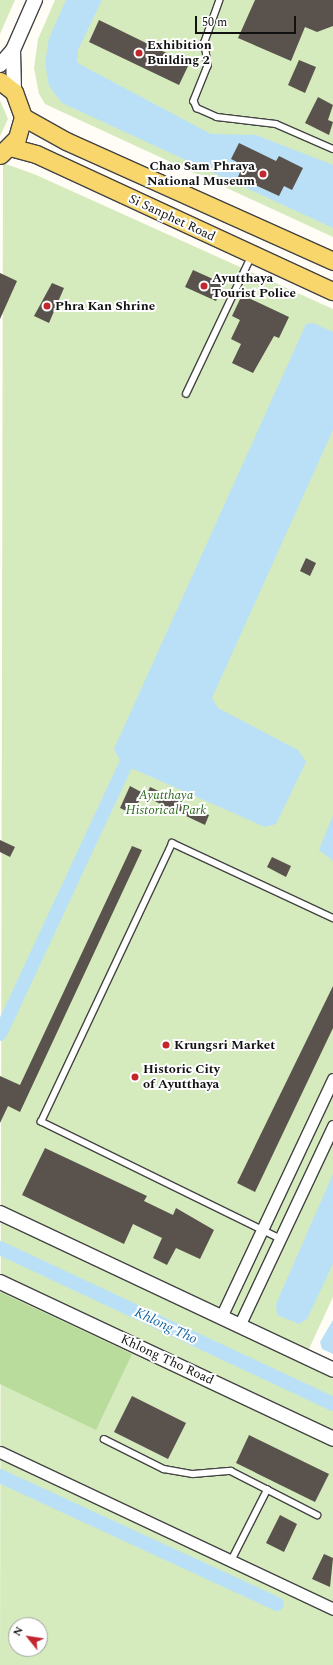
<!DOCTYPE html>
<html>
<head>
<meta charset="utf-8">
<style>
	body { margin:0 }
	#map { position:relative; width:333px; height:1665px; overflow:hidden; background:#fffdf5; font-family:Spectral,serif }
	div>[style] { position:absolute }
	.green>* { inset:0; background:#d5ebbd }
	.forest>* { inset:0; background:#b9dc9c }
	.water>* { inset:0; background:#b9e0f7 }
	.canal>* { height:14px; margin:-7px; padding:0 7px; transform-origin:7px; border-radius:7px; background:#b9e0f7 }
	.building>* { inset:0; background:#5a524d }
	.roads { filter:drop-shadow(1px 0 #444) drop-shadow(-1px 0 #444) drop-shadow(0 1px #444) drop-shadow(0 -1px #444) }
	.service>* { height:5.5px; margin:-2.75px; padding:0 2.75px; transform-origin:2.75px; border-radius:2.75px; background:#fff }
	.minor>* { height:11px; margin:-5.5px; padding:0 5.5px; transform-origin:5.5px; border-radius:5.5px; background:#fff }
	.tertiary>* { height:14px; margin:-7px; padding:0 7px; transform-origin:7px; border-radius:7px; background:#fff }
	.primary>* { height:17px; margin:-8.5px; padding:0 8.5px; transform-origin:8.5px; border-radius:8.5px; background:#f9d66b }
	.dots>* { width:11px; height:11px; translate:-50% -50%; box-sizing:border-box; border:2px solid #fff; border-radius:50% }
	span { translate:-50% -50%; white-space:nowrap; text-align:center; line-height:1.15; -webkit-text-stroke:4px #fff; paint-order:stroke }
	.poi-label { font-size:13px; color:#111; font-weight:700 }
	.left { translate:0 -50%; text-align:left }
	.right { translate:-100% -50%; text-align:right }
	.street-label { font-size:13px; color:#111 }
	.park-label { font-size:13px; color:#2f6b1f; font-style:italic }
	.water-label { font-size:14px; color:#1768a6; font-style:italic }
	.north { position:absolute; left:8px; top:1617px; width:40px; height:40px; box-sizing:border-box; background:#fff; border:1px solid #a0a0a0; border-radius:50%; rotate:300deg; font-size:11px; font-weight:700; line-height:16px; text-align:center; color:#111 }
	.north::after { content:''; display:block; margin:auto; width:14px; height:18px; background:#c4262e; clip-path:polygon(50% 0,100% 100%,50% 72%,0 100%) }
	.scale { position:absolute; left:195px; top:16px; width:101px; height:18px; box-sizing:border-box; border:2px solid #111; border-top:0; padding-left:5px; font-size:12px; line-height:14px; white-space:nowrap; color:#111; -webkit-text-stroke:3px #fff; paint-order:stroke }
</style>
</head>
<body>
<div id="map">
	<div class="green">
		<i style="clip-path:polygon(0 0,15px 0,0 34px)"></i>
		<i style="clip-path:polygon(55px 0,333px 0,333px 237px,45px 104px,39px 94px,34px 68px,38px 39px)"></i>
		<i style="clip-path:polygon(0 100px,8px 119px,0 136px)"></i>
		<i style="clip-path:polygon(evenodd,3px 163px,34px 174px,333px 309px,333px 1297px,302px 1364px,333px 1379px,333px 1665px,0 1665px,3px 163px,16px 1625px,40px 1625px,40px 1649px,16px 1649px,16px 1625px)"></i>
	</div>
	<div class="forest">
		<i style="clip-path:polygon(0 1292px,132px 1354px,96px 1430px,0 1384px)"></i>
	</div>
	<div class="water">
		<i style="clip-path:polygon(66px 0,102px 0,78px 50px,77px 62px,83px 66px,211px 134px,256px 135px,333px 165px,333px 228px,62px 103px,49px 86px,45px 63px,49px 38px)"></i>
		<i style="clip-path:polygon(313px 323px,333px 332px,333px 430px,212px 698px,218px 708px,298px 750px,306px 762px,276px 824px,265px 827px,122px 764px,114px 749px,306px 324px)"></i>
		<i style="clip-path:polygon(333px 815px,333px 861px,319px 850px)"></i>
		<i style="clip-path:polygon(333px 1174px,333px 1264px,307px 1319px,299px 1324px,277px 1315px,276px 1304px)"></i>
		<i style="clip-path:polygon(333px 1320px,333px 1354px,322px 1349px,320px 1342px)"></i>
	</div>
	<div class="canal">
		<i style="left:0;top:1034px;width:315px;rotate:-65deg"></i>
		<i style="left:0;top:1248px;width:368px;rotate:25.1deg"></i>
		<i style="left:0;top:1476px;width:305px;rotate:24.8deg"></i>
	</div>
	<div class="building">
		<i style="clip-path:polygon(255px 0,333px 0,333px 26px,317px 32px,305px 27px,291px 61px,238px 38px)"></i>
		<i style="clip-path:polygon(99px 20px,189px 64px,179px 85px,89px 42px)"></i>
		<i style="clip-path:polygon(299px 60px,316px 67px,305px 93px,288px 85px)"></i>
		<i style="clip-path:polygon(318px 97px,333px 105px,328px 120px,333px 122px,329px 135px,305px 123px)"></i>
		<i style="clip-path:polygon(239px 143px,276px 161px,279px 156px,303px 168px,292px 190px,284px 186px,279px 196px,238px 177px,243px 165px,231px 159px)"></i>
		<i style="clip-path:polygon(193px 270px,224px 284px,216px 301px,185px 287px)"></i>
		<i style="clip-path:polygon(0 273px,17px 281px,0 319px)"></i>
		<i style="clip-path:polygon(52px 283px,64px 288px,49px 323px,34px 316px)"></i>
		<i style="clip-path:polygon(242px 295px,289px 317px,279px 338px,274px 336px,253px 373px,232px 363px,241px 344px,231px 339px,240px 320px,232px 316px)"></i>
		<i style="clip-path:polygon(306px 558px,316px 563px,310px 576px,300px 571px)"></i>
		<i style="clip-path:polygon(130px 786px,143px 793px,133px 814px,120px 808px)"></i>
		<i style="clip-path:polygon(150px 787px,209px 815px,205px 825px,146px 797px)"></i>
		<i style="clip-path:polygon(0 840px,15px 847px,10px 857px,0 852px)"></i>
		<i style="clip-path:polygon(132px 846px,142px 850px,20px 1112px,8px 1106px,0 1123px,0 1076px,20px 1085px)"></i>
		<i style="clip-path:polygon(272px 857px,291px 866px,286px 877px,267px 867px)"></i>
		<i style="clip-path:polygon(333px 986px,333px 1028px,255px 1192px,237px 1183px)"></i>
		<i style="clip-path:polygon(45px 1148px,147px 1196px,144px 1201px,173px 1215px,176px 1208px,214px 1230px,200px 1259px,176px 1248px,167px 1265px,153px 1258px,162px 1238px,133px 1224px,124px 1244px,22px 1195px)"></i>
		<i style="clip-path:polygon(132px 1396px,186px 1423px,168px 1459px,114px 1432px)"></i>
		<i style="clip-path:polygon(249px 1435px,329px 1474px,315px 1502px,236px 1463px)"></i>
		<i style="clip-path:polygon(280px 1515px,297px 1524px,284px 1552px,266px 1543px)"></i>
		<i style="clip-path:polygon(324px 1554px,333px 1558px,330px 1587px,312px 1579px)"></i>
	</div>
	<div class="roads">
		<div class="service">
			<i style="left:220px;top:0;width:45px;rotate:109.7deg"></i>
			<i style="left:205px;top:42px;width:24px;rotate:83deg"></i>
			<i style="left:208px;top:66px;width:38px;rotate:112deg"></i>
			<i style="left:194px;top:101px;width:8px;rotate:67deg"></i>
			<i style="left:197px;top:108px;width:22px;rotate:24deg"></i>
			<i style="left:217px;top:117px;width:59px;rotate:6.8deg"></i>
			<i style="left:276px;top:124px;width:62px;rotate:23.7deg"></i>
			<i style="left:186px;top:394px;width:154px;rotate:-64.6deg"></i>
			<i style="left:280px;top:1239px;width:266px;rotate:-153.9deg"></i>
			<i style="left:41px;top:1122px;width:308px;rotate:-64.8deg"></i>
			<i style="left:172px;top:843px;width:178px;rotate:25deg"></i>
			<i style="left:104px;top:1439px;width:67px;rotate:26.6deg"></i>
			<i style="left:164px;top:1469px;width:29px;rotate:10deg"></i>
			<i style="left:193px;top:1474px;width:38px;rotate:-5deg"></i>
			<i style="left:231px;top:1471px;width:97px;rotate:27.1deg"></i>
			<i style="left:231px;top:1561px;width:80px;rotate:-63.1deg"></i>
		</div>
		<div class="minor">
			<i style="left:221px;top:1317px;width:263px;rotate:-64.8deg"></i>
			<i style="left:239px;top:1326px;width:221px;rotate:-64.8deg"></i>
			<i style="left:0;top:1452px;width:368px;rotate:25.2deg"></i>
		</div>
		<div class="tertiary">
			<i style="left:13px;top:50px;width:42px;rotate:88.6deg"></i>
			<i style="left:0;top:65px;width:20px;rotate:-49deg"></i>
			<i style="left:13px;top:50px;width:55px;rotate:-66.3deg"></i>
			<i style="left:0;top:1213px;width:368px;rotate:25.2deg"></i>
			<i style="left:0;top:1282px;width:368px;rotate:25.2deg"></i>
		</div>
		<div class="primary">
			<i style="left:0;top:81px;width:18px;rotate:38deg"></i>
			<i style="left:14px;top:92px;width:27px;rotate:70deg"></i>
			<i style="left:23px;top:117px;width:22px;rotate:106deg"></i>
			<i style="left:17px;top:138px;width:24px;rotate:135deg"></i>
			<i style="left:23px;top:117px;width:49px;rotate:29.2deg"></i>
			<i style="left:66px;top:141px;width:293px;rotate:24.2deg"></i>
			<i style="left:10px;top:147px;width:27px;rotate:15deg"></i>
			<i style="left:36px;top:154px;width:327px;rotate:24.8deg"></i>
		</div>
	</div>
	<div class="dots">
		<i style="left:139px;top:53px;background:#c4262e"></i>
		<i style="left:263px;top:174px;background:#c4262e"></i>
		<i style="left:204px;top:286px;background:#c4262e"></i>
		<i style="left:47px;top:306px;background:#c4262e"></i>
		<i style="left:166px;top:1045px;background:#c4262e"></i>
		<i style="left:135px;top:1077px;background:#c4262e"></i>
	</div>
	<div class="poi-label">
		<span class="left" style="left:147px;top:53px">Exhibition<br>Building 2</span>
		<span class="right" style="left:255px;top:174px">Chao Sam Phraya<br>National Museum</span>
		<span class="left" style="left:212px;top:286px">Ayutthaya<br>Tourist Police</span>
		<span class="left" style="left:55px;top:306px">Phra Kan Shrine</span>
		<span class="left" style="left:174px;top:1045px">Krungsri Market</span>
		<span class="left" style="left:143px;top:1077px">Historic City<br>of Ayutthaya</span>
	</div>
	<div class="street-label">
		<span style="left:172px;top:218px;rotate:25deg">Si Sanphet Road</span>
		<span style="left:167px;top:1360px;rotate:25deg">Khlong Tho Road</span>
	</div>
	<div class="park-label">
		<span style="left:166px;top:803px">Ayutthaya<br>Historical Park</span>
	</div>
	<div class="water-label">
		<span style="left:166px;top:1326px;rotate:25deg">Khlong Tho</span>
	</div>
	<div class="north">N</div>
	<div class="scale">50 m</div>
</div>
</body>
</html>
